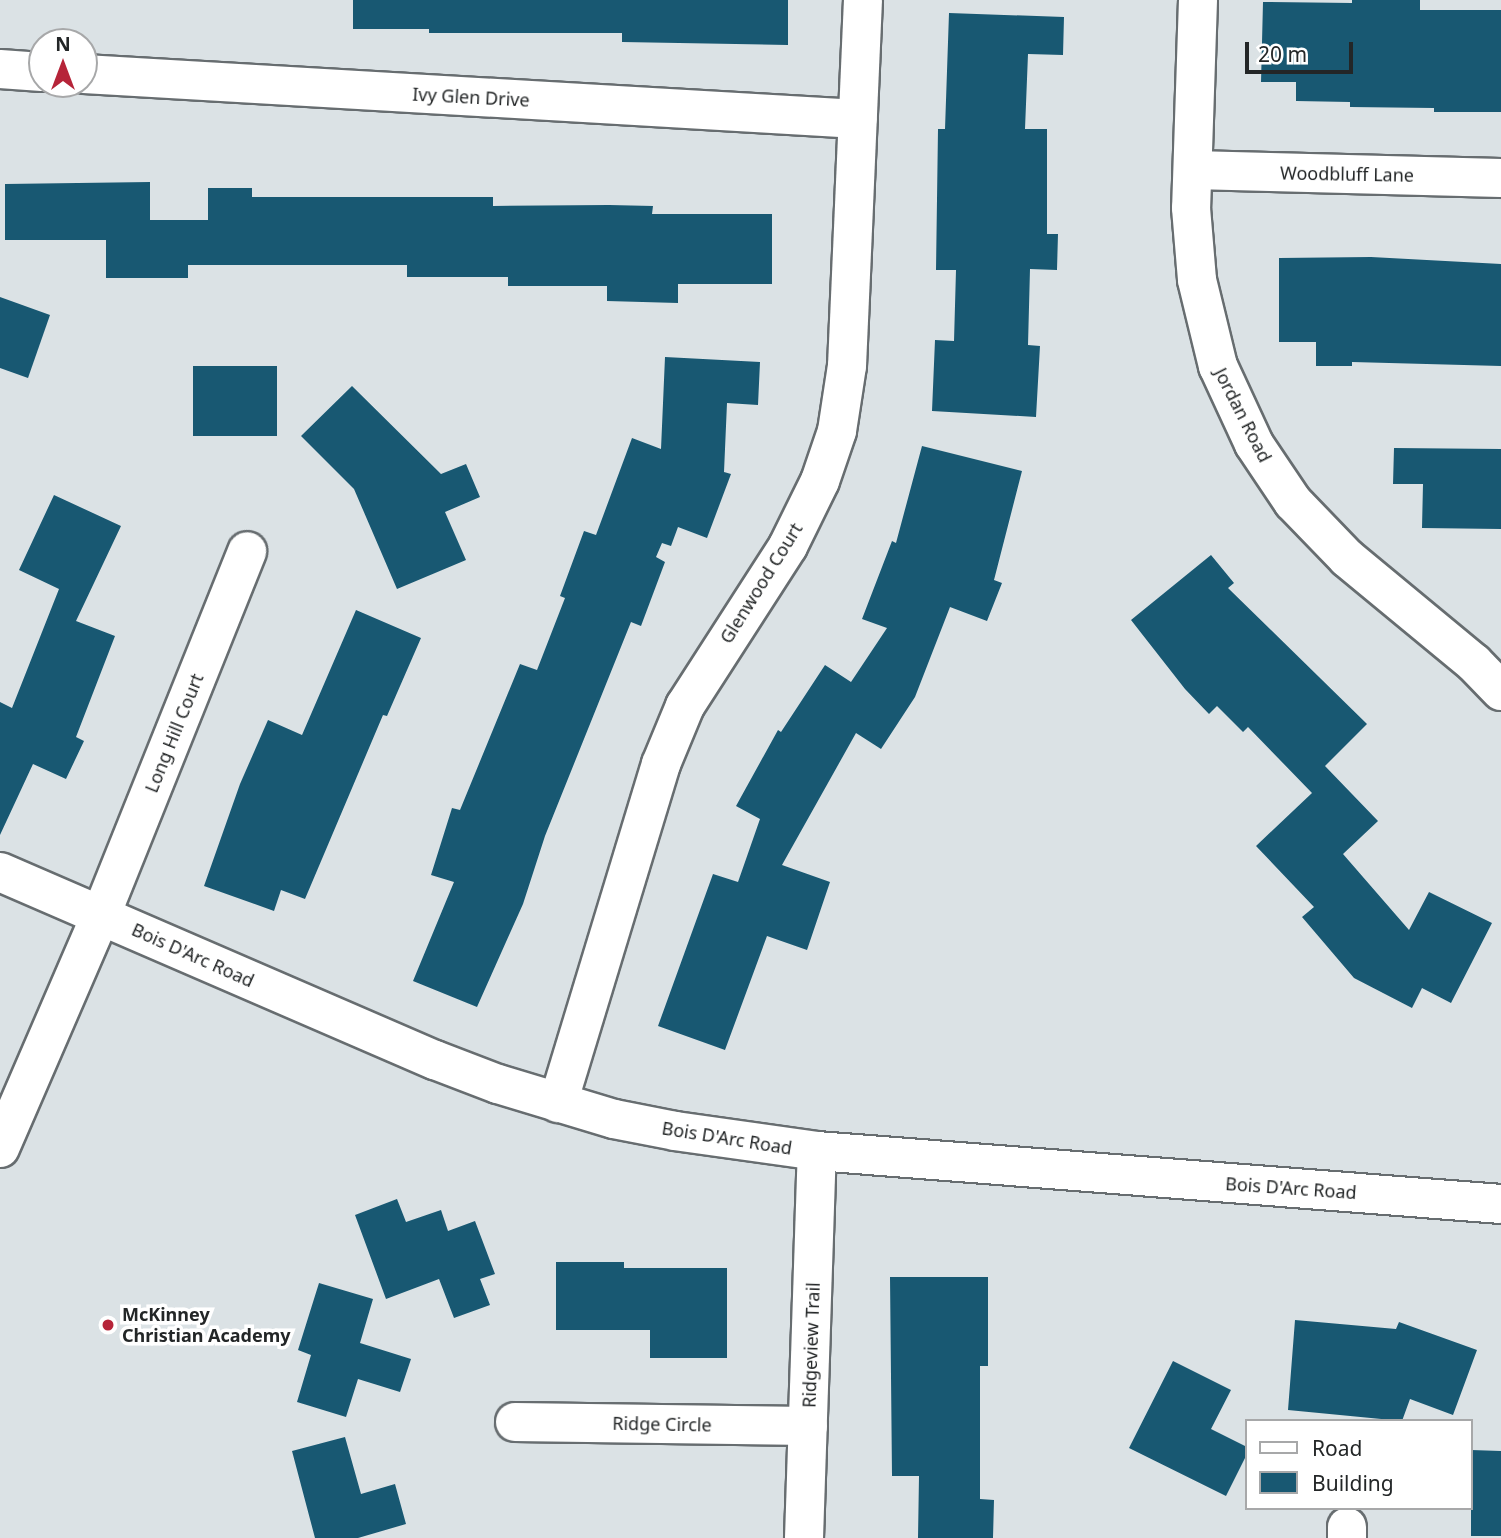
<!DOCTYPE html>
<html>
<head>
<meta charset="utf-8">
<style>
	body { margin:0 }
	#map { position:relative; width:1501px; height:1538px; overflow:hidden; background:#dbe2e5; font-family:"Noto Sans",sans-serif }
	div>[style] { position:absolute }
	.building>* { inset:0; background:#185872 }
	.roads { filter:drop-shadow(2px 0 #676d70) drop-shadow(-2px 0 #676d70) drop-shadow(0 2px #676d70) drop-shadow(0 -2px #676d70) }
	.minor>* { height:38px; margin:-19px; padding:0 19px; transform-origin:19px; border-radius:19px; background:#fff }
	.dots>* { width:19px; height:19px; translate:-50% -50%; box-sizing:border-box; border:4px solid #fff; border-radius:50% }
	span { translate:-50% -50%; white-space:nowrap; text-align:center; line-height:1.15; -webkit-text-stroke:7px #fff; paint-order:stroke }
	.street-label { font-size:18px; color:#232627 }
	.poi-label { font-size:18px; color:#232627; font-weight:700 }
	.left { translate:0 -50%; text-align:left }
	.legend { position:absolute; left:1245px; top:1419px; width:228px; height:91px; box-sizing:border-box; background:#fff; border:2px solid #a7a8a9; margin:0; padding:9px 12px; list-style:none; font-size:21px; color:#232627 }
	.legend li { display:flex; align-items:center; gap:14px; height:35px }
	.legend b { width:35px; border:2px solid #a7a8a9 }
	.north { position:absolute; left:28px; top:28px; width:70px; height:70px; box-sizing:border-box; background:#fff; border:2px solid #a7a8a9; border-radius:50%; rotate:0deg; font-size:19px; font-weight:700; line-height:28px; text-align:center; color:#232627 }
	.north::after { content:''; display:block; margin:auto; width:24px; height:32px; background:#b62439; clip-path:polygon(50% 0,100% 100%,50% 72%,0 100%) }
	.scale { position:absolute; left:1245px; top:42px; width:108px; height:32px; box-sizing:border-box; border:4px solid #232627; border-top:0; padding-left:9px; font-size:21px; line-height:24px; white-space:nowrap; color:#232627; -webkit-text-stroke:5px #fff; paint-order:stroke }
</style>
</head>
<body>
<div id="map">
	<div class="building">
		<i style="clip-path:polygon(353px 0,788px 0,788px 45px,622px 42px,622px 33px,429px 33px,429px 29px,353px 29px)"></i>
		<i style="clip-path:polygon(1352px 0,1420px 0,1420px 10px,1501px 10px,1501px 112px,1434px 112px,1434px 108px,1350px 107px,1350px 102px,1296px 101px,1296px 82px,1261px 82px,1263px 2px,1352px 3px)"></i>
		<i style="clip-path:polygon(949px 13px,1064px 17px,1063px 55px,1028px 54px,1025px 129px,1047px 129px,1047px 234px,1058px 234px,1057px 270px,1030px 269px,1028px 345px,1040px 346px,1036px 417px,932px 411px,935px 340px,954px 341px,956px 270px,936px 270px,938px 129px,945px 129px)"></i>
		<i style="clip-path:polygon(150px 182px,150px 220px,208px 220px,208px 188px,252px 188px,252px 197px,493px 197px,493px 206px,609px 205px,653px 206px,652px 214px,772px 214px,772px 284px,678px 284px,678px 303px,607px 301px,607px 286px,508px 286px,508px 277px,407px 277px,407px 265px,188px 265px,188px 278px,106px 278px,106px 240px,5px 240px,5px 184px)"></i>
		<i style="clip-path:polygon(1371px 257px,1501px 264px,1501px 366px,1352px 362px,1352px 366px,1316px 366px,1316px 342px,1279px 342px,1279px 258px)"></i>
		<i style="clip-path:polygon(0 297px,50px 315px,28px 378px,0 368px)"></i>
		<i style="clip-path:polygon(665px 357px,760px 362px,758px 405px,727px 403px,724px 472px,731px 474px,707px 538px,678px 527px,671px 546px,662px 543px,656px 557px,665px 562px,641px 626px,631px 622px,545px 836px,523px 904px,477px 1007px,413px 981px,454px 882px,431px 875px,452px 808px,460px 810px,520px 664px,537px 670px,565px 598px,560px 596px,584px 531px,596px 535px,632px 438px,661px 449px)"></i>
		<i style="clip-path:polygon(193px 366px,277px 366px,277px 436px,193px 436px)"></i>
		<i style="clip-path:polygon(352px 386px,441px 474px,466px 464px,480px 497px,445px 512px,466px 560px,397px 589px,354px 489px,301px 436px)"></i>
		<i style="clip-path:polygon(922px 446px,1022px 471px,994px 580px,1002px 583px,987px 621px,950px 607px,915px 697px,881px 749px,856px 733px,782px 865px,830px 882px,807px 950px,767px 936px,725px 1050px,658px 1026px,713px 874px,738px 882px,760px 819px,736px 806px,778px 730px,781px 732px,825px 665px,851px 682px,887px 628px,862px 619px,892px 541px,896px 543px)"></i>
		<i style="clip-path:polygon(1394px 448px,1501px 449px,1501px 529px,1422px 528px,1423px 484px,1393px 484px)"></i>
		<i style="clip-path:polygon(54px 495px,121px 526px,76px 621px,115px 636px,76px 737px,84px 741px,66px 779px,33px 764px,0 835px,0 702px,12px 708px,59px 589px,19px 570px)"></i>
		<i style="clip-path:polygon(1211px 555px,1234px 583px,1228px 588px,1367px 724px,1325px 766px,1378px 821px,1343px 854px,1409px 930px,1429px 892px,1492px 923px,1451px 1003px,1422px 988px,1412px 1008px,1354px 978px,1302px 917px,1314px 907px,1256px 846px,1312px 793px,1248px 727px,1243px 732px,1217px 706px,1209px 714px,1185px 689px,1131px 620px)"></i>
		<i style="clip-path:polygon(356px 610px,421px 638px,387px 716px,383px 715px,305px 899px,281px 890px,274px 911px,204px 886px,240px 784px,268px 720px,302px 735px)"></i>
		<i style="clip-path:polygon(397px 1199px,406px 1222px,441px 1210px,448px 1231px,475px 1221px,495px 1274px,480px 1279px,490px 1305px,454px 1318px,439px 1279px,386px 1299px,355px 1215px)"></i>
		<i style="clip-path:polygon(556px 1262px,624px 1262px,624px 1268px,727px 1268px,727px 1358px,650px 1358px,650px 1330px,556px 1330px)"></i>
		<i style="clip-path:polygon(890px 1277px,988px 1277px,988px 1366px,980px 1366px,980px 1499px,994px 1500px,993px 1538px,918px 1538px,919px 1476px,892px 1476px)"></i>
		<i style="clip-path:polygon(319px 1283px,373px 1299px,360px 1343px,411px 1359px,400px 1392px,358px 1379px,346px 1417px,297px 1402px,311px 1355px,298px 1350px)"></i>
		<i style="clip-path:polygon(1295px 1320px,1396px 1329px,1399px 1322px,1477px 1350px,1453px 1415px,1410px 1399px,1402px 1421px,1288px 1410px)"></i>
		<i style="clip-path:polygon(1173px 1361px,1231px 1390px,1211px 1429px,1247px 1447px,1247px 1454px,1226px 1496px,1129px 1448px)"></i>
		<i style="clip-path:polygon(345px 1437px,361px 1494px,395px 1484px,406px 1524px,358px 1538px,315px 1538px,292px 1451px)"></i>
		<i style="clip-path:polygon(1471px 1450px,1501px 1451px,1501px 1536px,1471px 1536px)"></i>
	</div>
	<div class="roads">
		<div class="minor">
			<i style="left:1198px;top:0;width:208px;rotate:91.9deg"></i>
			<i style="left:1191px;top:208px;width:72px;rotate:85.2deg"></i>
			<i style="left:1197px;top:280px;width:89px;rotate:76.3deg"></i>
			<i style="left:1218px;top:366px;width:86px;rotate:65.2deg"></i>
			<i style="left:1254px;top:444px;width:70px;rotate:56.1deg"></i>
			<i style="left:1293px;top:502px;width:78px;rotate:46deg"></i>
			<i style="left:1347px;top:558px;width:165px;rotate:39.6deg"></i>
			<i style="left:1474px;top:663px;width:39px;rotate:46deg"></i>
			<i style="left:0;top:69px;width:42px;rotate:4.1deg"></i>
			<i style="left:84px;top:74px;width:775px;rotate:3.33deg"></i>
			<i style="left:1193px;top:170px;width:308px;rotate:1.5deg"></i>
			<i style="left:0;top:872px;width:474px;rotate:23.4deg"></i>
			<i style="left:435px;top:1060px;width:67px;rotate:20.9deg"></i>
			<i style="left:498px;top:1084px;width:121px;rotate:16.8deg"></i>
			<i style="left:614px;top:1119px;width:62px;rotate:11.1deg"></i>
			<i style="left:675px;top:1131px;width:143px;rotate:8deg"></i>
			<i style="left:817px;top:1151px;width:686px;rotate:4.43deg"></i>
			<i style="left:558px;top:1103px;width:354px;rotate:-73.1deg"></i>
			<i style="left:661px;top:764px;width:63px;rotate:-67.5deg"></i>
			<i style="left:685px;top:706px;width:190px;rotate:-57.2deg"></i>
			<i style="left:788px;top:546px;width:72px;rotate:-63.8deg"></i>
			<i style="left:820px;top:481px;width:53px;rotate:-71.2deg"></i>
			<i style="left:837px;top:431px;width:66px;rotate:-81.3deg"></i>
			<i style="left:847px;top:366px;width:366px;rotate:-87.5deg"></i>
			<i style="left:0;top:1148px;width:254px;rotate:-66.6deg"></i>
			<i style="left:101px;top:915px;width:392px;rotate:-68.1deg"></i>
			<i style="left:515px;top:1422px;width:293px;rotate:0.8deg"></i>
			<i style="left:804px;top:1538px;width:387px;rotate:-88.1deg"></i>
			<i style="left:1347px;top:1538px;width:11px;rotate:-90deg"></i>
		</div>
	</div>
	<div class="dots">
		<i style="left:108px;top:1325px;background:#b62439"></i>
	</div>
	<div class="street-label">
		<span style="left:471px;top:97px;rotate:3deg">Ivy Glen Drive</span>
		<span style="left:1347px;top:174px;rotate:1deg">Woodbluff Lane</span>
		<span style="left:1243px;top:415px;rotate:63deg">Jordan Road</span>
		<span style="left:761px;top:583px;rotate:-58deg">Glenwood Court</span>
		<span style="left:174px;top:733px;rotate:-68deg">Long Hill Court</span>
		<span style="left:193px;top:955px;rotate:24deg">Bois D'Arc Road</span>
		<span style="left:727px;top:1138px;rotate:9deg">Bois D'Arc Road</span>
		<span style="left:1291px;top:1188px;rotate:4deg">Bois D'Arc Road</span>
		<span style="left:811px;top:1345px;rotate:-88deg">Ridgeview Trail</span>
		<span style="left:662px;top:1424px;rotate:1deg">Ridge Circle</span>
	</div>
	<div class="poi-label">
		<span class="left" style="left:122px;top:1325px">McKinney<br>Christian Academy</span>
	</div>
	<ul class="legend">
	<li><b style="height:9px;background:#fff"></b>Road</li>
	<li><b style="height:19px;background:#185872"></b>Building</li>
	</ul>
	<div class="north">N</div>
	<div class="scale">20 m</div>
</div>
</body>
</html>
